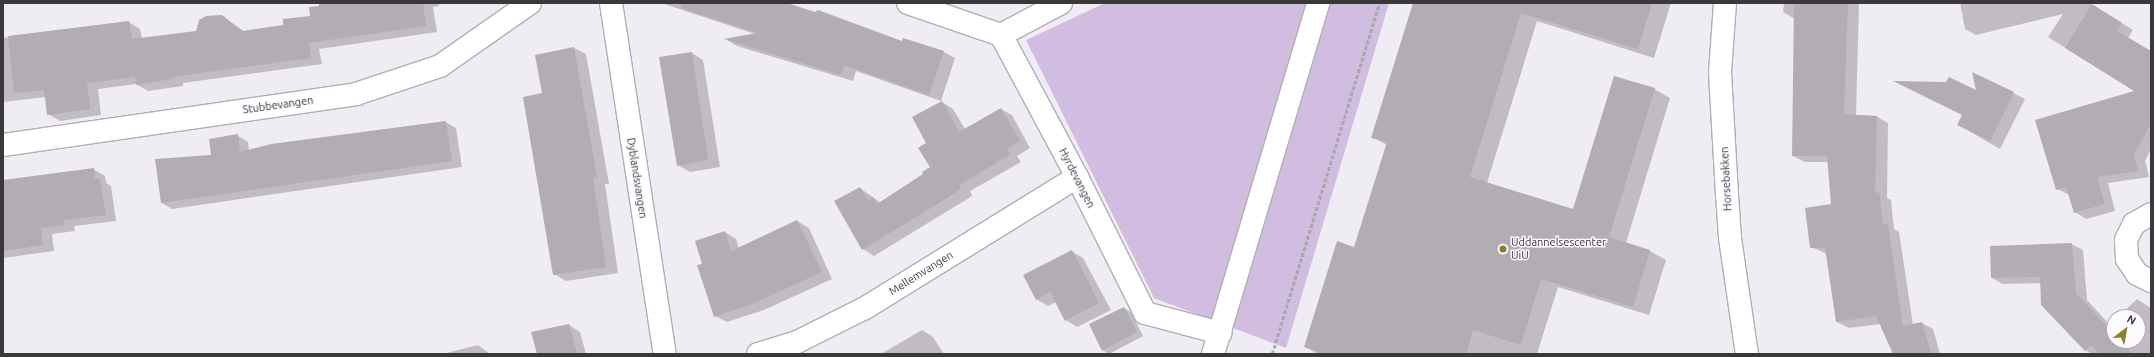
<!DOCTYPE html>
<html>
<head>
<meta charset="utf-8">
<style>
	body { margin:0 }
	#map { position:relative; width:2154px; height:357px; overflow:hidden; background:#f0ecf3; font-family:Ubuntu,sans-serif }
	div>[style] { position:absolute }
	.green>* { inset:0; background:#d1bde0 }
	.shadow>* { inset:0; background:#0003 }
	.building>* { inset:0; background:#b1adb3 }
	.path>* { height:2.5px; margin-top:-1.25px; transform-origin:0; background:repeating-linear-gradient(90deg,#aaa7ac 0 4px,transparent 0 6px) }
	.roads { filter:drop-shadow(1px 0 #b1aeb4) drop-shadow(-1px 0 #b1aeb4) drop-shadow(0 1px #b1aeb4) drop-shadow(0 -1px #b1aeb4) }
	.street>* { height:22px; margin:-11px; padding:0 11px; transform-origin:11px; border-radius:11px; background:#fff }
	.secondary>* { height:22px; margin:-11px; padding:0 11px; transform-origin:11px; border-radius:11px; background:#fff }
	.dots>* { width:11px; height:11px; translate:-50% -50%; box-sizing:border-box; border:2px solid #fdfaff; border-radius:50% }
	span { translate:-50% -50%; white-space:nowrap; text-align:center; line-height:1.15; -webkit-text-stroke:3px #fdfaff; paint-order:stroke }
	.street-label { font-size:11px; color:#3a383b }
	.poi-label { font-size:11px; color:#3a383b }
	.left { translate:0 -50%; text-align:left }
	.frame { position:absolute; inset:0; border:4px solid #3a383b; pointer-events:none }
	.north { position:absolute; left:2106px; top:309px; width:40px; height:40px; box-sizing:border-box; background:#fdfaff; border:1px solid #afacb1; border-radius:50%; rotate:31deg; font-size:11px; font-weight:700; line-height:16px; text-align:center; color:#3a383b }
	.north::after { content:''; display:block; margin:auto; width:14px; height:18px; background:#8c7f26; clip-path:polygon(50% 0,100% 100%,50% 72%,0 100%) }
</style>
</head>
<body>
<div id="map">
	<div class="green">
		<i style="clip-path:polygon(1105px 3px,1389px 3px,1286px 348px,1154px 298px,1026px 40px)"></i>
	</div>
	<div class="shadow">
		<i style="clip-path:polygon(320px 3px,439px 3px,439px 6px,433px 7px,437px 32px,319px 49px,322px 64px,183px 83px,183px 86px,148px 91px,136px 84px,98px 89px,101px 115px,60px 121px,48px 114px,46px 97px,3px 102px,3px 38px,129px 22px,140px 29px,142px 38px,197px 32px,222px 16px,245px 32px,285px 26px,311px 17px,320px 7px)"></i>
		<i style="clip-path:polygon(661px 3px,785px 3px,903px 42px,944px 52px,955px 58px,941px 101px,856px 71px,853px 81px,737px 46px,727px 40px,755px 34px)"></i>
		<i style="clip-path:polygon(1414px 3px,1671px 3px,1654px 58px,1537px 21px,1487px 183px,1574px 210px,1654px 89px,1670px 98px,1626px 243px,1650px 251px,1666px 260px,1649px 315px,1558px 287px,1537px 354px,1318px 354px,1305px 347px,1355px 248px,1387px 145px,1372px 137px)"></i>
		<i style="clip-path:polygon(1784px 3px,1859px 3px,1856px 116px,1876px 116px,1888px 123px,1887px 198px,1891px 200px,1894px 229px,1899px 232px,1913px 325px,1922px 323px,1933px 329px,1940px 354px,1894px 354px,1881px 324px,1849px 328px,1837px 322px,1827px 254px,1811px 247px,1832px 205px,1828px 162px,1805px 162px,1793px 156px,1795px 19px,1783px 12px)"></i>
		<i style="clip-path:polygon(1960px 3px,2089px 3px,2133px 30px,2128px 38px,2151px 52px,2151px 149px,2145px 161px,2149px 177px,2108px 183px,2115px 211px,2086px 219px,2075px 212px,2070px 195px,2057px 189px,2136px 91px,2048px 37px,2063px 14px,1976px 35px,1965px 29px)"></i>
		<i style="clip-path:polygon(574px 48px,586px 54px,609px 184px,605px 184px,618px 273px,566px 281px,554px 274px,543px 94px,536px 55px)"></i>
		<i style="clip-path:polygon(692px 53px,703px 60px,720px 167px,690px 172px,678px 165px)"></i>
		<i style="clip-path:polygon(1897px 82px,1978px 92px,2013px 93px,2025px 99px,2000px 149px,1969px 131px,1963px 115px)"></i>
		<i style="clip-path:polygon(942px 102px,953px 109px,965px 129px,1001px 109px,1012px 115px,1030px 148px,1017px 156px,1021px 162px,970px 191px,972px 196px,964px 201px,874px 256px,863px 249px,860px 188px,881px 203px,925px 175px,931px 167px,928px 144px)"></i>
		<i style="clip-path:polygon(445px 122px,456px 128px,462px 167px,172px 209px,162px 203px,238px 136px,248px 142px,249px 151px)"></i>
		<i style="clip-path:polygon(93px 169px,105px 176px,106px 183px,111px 186px,116px 221px,74px 226px,75px 231px,52px 234px,54px 251px,3px 258px,3px 181px)"></i>
		<i style="clip-path:polygon(797px 221px,809px 228px,832px 279px,764px 310px,727px 322px,715px 316px,704px 264px,725px 232px,736px 239px,739px 249px)"></i>
		<i style="clip-path:polygon(2071px 244px,2083px 250px,2087px 300px,2110px 325px,2114px 321px,2114px 341px,2138px 341px,2138px 317px,2118px 317px,2137px 299px,2151px 308px,2151px 354px,2092px 354px,2085px 350px,2041px 283px,2003px 284px,1992px 278px)"></i>
		<i style="clip-path:polygon(1071px 251px,1083px 258px,1111px 310px,1077px 327px,1066px 320px,1056px 302px,1048px 306px,1036px 299px)"></i>
		<i style="clip-path:polygon(1124px 308px,1131px 312px,1143px 336px,1109px 354px,1103px 350px)"></i>
		<i style="clip-path:polygon(569px 325px,580px 332px,586px 354px,538px 354px)"></i>
		<i style="clip-path:polygon(922px 330px,933px 337px,944px 354px,881px 354px)"></i>
		<i style="clip-path:polygon(478px 345px,490px 354px,443px 354px)"></i>
	</div>
	<div class="building">
		<i style="clip-path:polygon(319px 3px,423px 3px,426px 26px,309px 43px,311px 58px,172px 77px,172px 79px,136px 85px,135px 77px,87px 83px,90px 109px,47px 115px,44px 90px,14px 93px,8px 36px,129px 21px,132px 39px,196px 31px,199px 20px,206px 16px,222px 15px,242px 31px,283px 25px,283px 19px,310px 16px,309px 7px,319px 6px)"></i>
		<i style="clip-path:polygon(682px 3px,787px 3px,815px 12px,818px 10px,902px 41px,903px 38px,944px 51px,929px 95px,844px 65px,841px 75px,724px 39px,757px 33px,681px 8px)"></i>
		<i style="clip-path:polygon(1413px 3px,1652px 3px,1638px 49px,1521px 13px,1470px 177px,1573px 209px,1614px 76px,1655px 88px,1609px 237px,1650px 250px,1633px 307px,1541px 279px,1521px 345px,1473px 330px,1466px 354px,1325px 354px,1304px 347px,1337px 241px,1354px 247px,1387px 142px,1371px 138px)"></i>
		<i style="clip-path:polygon(1794px 3px,1848px 3px,1844px 114px,1877px 116px,1875px 193px,1879px 192px,1883px 224px,1888px 224px,1903px 326px,1922px 322px,1931px 354px,1893px 354px,1876px 316px,1836px 322px,1825px 248px,1810px 248px,1805px 208px,1831px 204px,1827px 156px,1792px 156px)"></i>
		<i style="clip-path:polygon(2092px 4px,2122px 23px,2117px 31px,2151px 51px,2151px 124px,2134px 154px,2138px 171px,2097px 177px,2105px 204px,2074px 213px,2066px 187px,2056px 190px,2035px 120px,2134px 91px,2065px 48px)"></i>
		<i style="clip-path:polygon(574px 47px,597px 177px,593px 178px,606px 267px,553px 275px,523px 97px,542px 93px,535px 55px)"></i>
		<i style="clip-path:polygon(692px 52px,708px 160px,677px 166px,659px 57px)"></i>
		<i style="clip-path:polygon(1972px 72px,2014px 92px,1989px 143px,1988px 140px,1957px 125px,1962px 115px,1893px 81px,1946px 82px,1949px 77px,1976px 90px)"></i>
		<i style="clip-path:polygon(942px 101px,959px 132px,1001px 108px,1020px 141px,1007px 149px,1010px 155px,959px 185px,961px 189px,952px 195px,862px 250px,834px 201px,860px 187px,868px 200px,873px 197px,877px 204px,923px 174px,922px 172px,930px 167px,918px 148px,926px 143px,912px 117px)"></i>
		<i style="clip-path:polygon(446px 121px,452px 161px,161px 203px,155px 159px,211px 155px,209px 139px,238px 134px,240px 152px,271px 144px)"></i>
		<i style="clip-path:polygon(94px 168px,95px 179px,100px 179px,106px 215px,64px 220px,64px 225px,41px 228px,43px 245px,3px 251px,3px 180px)"></i>
		<i style="clip-path:polygon(797px 220px,822px 272px,752px 304px,714px 317px,697px 265px,702px 264px,695px 241px,725px 231px,731px 251px)"></i>
		<i style="clip-path:polygon(2072px 243px,2076px 293px,2114px 334px,2114px 341px,2120px 341px,2132px 354px,2100px 354px,2091px 345px,2085px 351px,2041px 305px,2040px 277px,1991px 278px,1990px 246px)"></i>
		<i style="clip-path:polygon(1072px 250px,1099px 303px,1065px 321px,1050px 292px,1036px 300px,1023px 275px)"></i>
		<i style="clip-path:polygon(1124px 307px,1137px 332px,1102px 351px,1089px 324px)"></i>
		<i style="clip-path:polygon(569px 324px,577px 354px,537px 354px,531px 332px)"></i>
	</div>
	<div class="path">
		<i style="left:1272px;top:354px;width:367px;rotate:-73deg"></i>
	</div>
	<div class="roads">
		<div class="street">
			<i style="left:611px;top:3px;width:355px;rotate:81.3deg"></i>
			<i style="left:908px;top:3px;width:98px;rotate:19deg"></i>
			<i style="left:1061px;top:3px;width:68px;rotate:151.9deg"></i>
			<i style="left:1001px;top:35px;width:161px;rotate:61.8deg"></i>
			<i style="left:1077px;top:177px;width:152px;rotate:63.4deg"></i>
			<i style="left:1145px;top:313px;width:78px;rotate:14.9deg"></i>
			<i style="left:3px;top:145px;width:357px;rotate:-8.2deg"></i>
			<i style="left:356px;top:94px;width:89px;rotate:-18.4deg"></i>
			<i style="left:440px;top:66px;width:110px;rotate:-35deg"></i>
			<i style="left:2151px;top:214px;width:20px;rotate:150deg"></i>
			<i style="left:2134px;top:224px;width:18px;rotate:117deg"></i>
			<i style="left:2126px;top:240px;width:19px;rotate:87deg"></i>
			<i style="left:2127px;top:259px;width:18px;rotate:56deg"></i>
			<i style="left:2137px;top:274px;width:16px;rotate:27deg"></i>
			<i style="left:758px;top:354px;width:41px;rotate:-17.1deg"></i>
			<i style="left:797px;top:342px;width:76px;rotate:-26.6deg"></i>
			<i style="left:865px;top:308px;width:249px;rotate:-31.7deg"></i>
			<i style="left:1213px;top:354px;width:366px;rotate:-73.3deg"></i>
		</div>
		<div class="secondary">
			<i style="left:1725px;top:3px;width:70px;rotate:94.1deg"></i>
			<i style="left:1720px;top:73px;width:122px;rotate:86.7deg"></i>
			<i style="left:1727px;top:195px;width:43px;rotate:86deg"></i>
			<i style="left:1730px;top:238px;width:117px;rotate:81.7deg"></i>
		</div>
	</div>
	<div class="dots">
		<i style="left:1503px;top:249px;background:#8c7f26"></i>
	</div>
	<div class="street-label">
		<span style="left:278px;top:105px;rotate:-8deg">Stubbevangen</span>
		<span style="left:637px;top:178px;rotate:81deg">Dyblandsvangen</span>
		<span style="left:1077px;top:178px;rotate:63deg">Hyrdevangen</span>
		<span style="left:1726px;top:179px;rotate:-93deg">Horsebakken</span>
		<span style="left:921px;top:273px;rotate:-32deg">Mellemvangen</span>
	</div>
	<div class="poi-label">
		<span class="left" style="left:1511px;top:249px">Uddannelsescenter<br>UiU</span>
	</div>
	<div class="frame"></div>
	<div class="north">N</div>
</div>
</body>
</html>
